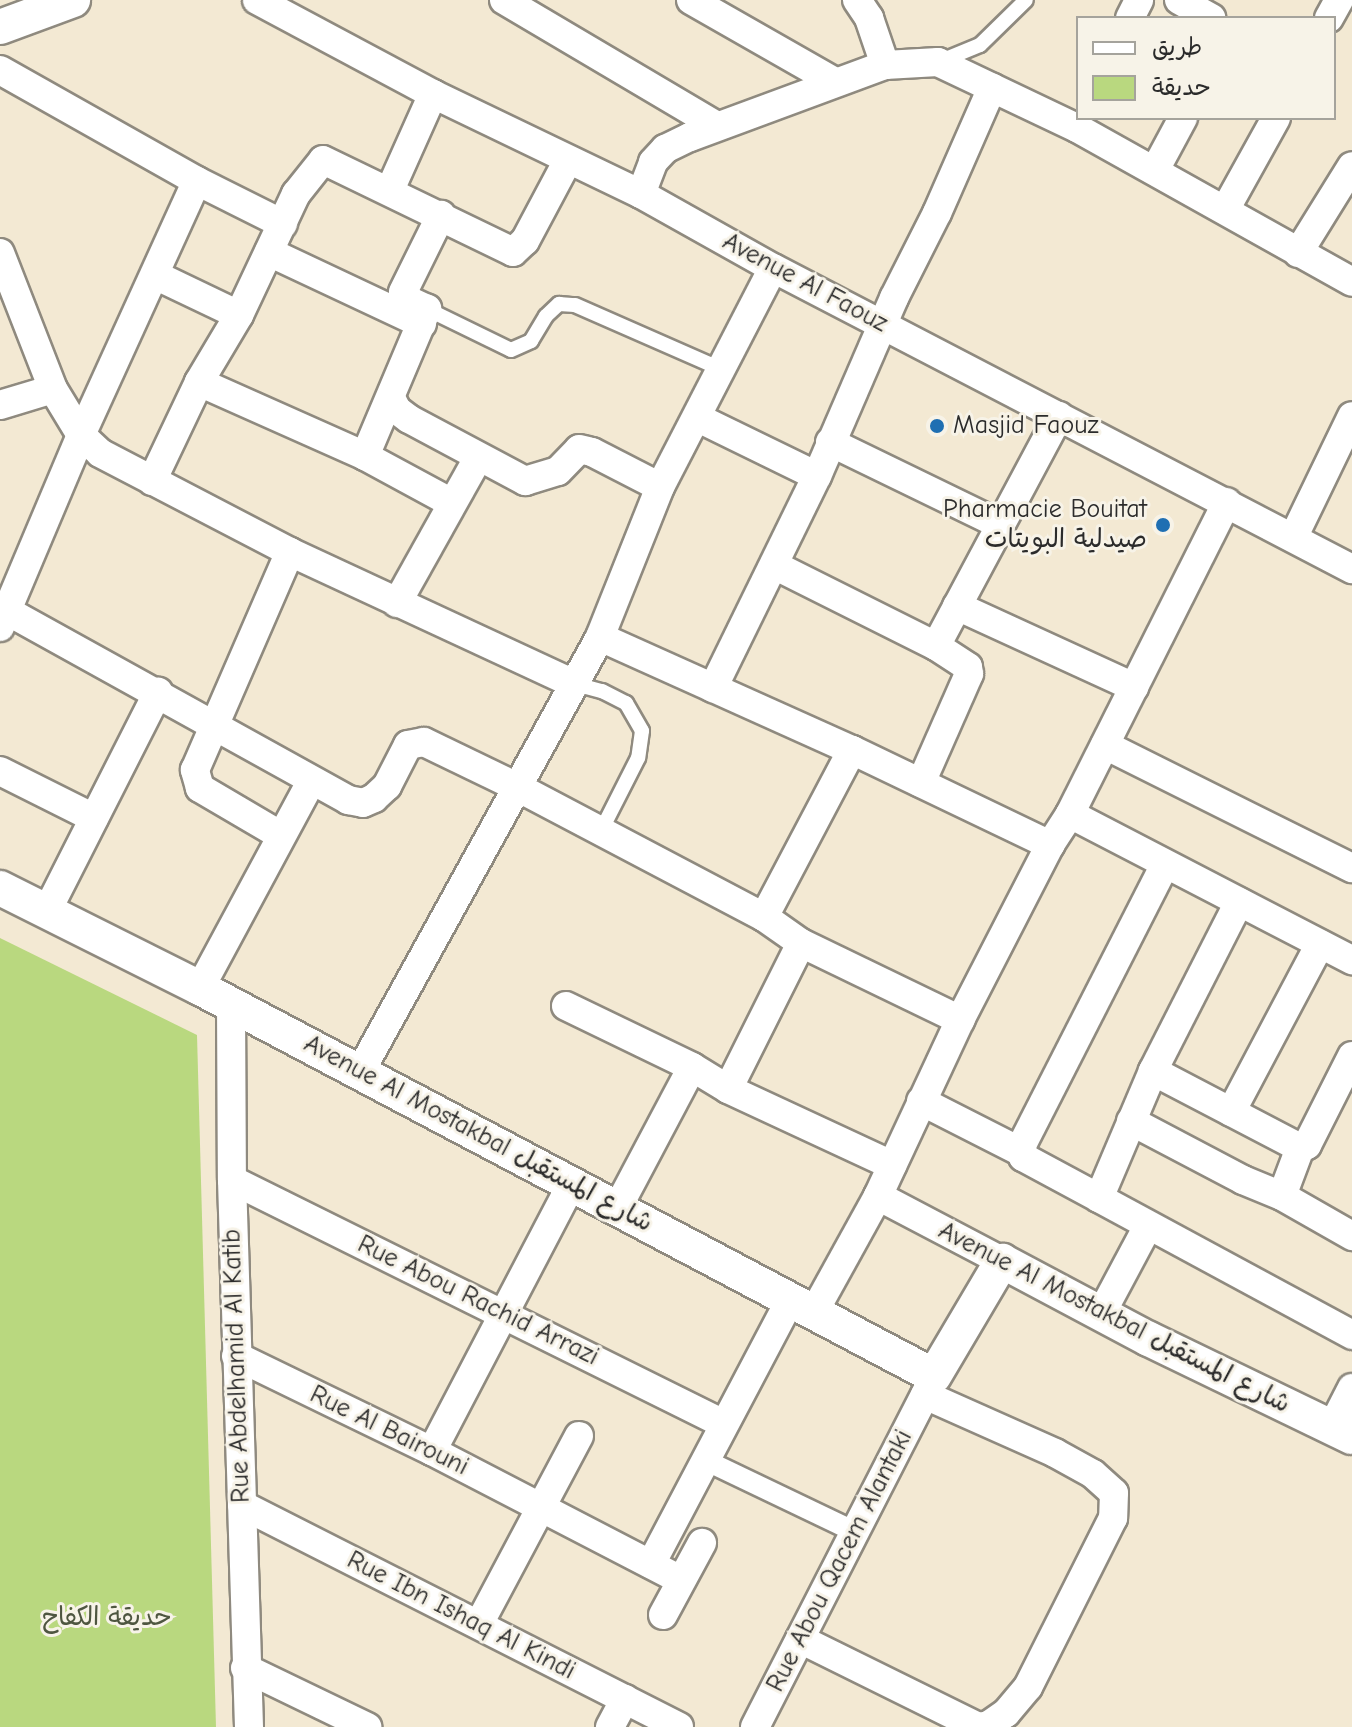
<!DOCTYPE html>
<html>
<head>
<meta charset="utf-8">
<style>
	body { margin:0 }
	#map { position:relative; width:1352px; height:1727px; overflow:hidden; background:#f3e9d3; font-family:"Comic Neue","Playpen Sans Arabic",sans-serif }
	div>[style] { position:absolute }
	.green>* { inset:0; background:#b9d87f }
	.roads { filter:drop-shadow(2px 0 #8f8a7f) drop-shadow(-2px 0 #8f8a7f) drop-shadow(0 2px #8f8a7f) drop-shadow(0 -2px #8f8a7f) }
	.service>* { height:14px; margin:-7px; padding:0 7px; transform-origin:7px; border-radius:7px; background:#fff }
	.pedestrian>* { height:20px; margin:-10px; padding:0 10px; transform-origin:10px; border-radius:10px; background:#fff }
	.minor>* { height:28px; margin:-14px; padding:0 14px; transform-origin:14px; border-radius:14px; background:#fff }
	.tertiary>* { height:34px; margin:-17px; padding:0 17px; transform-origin:17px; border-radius:17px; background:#fff }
	.dots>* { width:22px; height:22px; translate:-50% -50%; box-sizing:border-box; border:4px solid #f7f3e8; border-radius:50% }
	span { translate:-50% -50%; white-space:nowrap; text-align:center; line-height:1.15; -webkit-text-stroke:6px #f7f3e8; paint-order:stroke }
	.street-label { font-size:26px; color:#2b2b2b }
	.poi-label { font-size:26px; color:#2b2b2b }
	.left { translate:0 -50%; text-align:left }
	.right { translate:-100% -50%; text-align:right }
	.park-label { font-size:26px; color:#4e5640 }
	.legend { position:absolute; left:1076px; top:16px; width:260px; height:104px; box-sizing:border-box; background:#f7f3e8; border:2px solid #a5a39c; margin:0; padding:10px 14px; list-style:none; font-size:24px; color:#2b2b2b }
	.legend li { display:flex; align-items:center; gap:16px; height:40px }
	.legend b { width:40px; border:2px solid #a5a39c }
</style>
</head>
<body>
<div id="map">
	<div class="green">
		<i style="clip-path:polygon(0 938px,197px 1035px,216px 1727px,0 1727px)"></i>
	</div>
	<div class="roads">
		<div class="service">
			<i style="left:941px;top:61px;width:42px;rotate:-22.3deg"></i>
			<i style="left:980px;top:45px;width:64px;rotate:-44.4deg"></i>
			<i style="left:427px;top:309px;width:93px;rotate:26deg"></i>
			<i style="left:511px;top:350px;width:22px;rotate:-24deg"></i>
			<i style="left:531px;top:341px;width:29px;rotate:-59deg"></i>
			<i style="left:546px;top:316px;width:18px;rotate:-43deg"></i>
			<i style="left:559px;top:304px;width:16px;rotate:4deg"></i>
			<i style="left:575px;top:305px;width:159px;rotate:23.7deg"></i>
			<i style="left:575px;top:684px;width:28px;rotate:15deg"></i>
			<i style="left:602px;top:691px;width:27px;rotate:27deg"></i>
			<i style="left:626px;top:703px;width:32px;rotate:60deg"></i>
			<i style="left:642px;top:731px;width:27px;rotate:98deg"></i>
			<i style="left:638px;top:758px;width:82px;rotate:116.9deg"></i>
		</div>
		<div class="pedestrian">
			<i style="left:705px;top:1460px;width:166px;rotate:25.6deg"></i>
		</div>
		<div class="minor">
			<i style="left:257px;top:0;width:200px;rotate:28.1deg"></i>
			<i style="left:433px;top:94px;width:231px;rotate:25.7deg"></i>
			<i style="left:641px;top:194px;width:151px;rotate:29.3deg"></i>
			<i style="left:773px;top:268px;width:653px;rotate:27.47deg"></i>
			<i style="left:504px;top:0;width:247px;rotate:30.6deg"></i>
			<i style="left:691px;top:0;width:166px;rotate:29.7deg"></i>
			<i style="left:857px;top:0;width:22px;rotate:56deg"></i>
			<i style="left:869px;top:18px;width:50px;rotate:71.2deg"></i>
			<i style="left:1179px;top:0;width:37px;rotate:29deg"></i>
			<i style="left:1130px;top:18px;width:20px;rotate:-63deg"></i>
			<i style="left:1329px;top:18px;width:21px;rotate:-61deg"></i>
			<i style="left:0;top:70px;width:226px;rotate:29.4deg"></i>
			<i style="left:197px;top:181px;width:96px;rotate:26.6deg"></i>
			<i style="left:1155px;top:170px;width:59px;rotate:-61.7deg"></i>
			<i style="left:390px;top:190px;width:105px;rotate:-65.9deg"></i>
			<i style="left:641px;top:194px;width:34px;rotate:-69deg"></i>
			<i style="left:653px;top:162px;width:18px;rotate:-47deg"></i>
			<i style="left:665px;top:149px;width:28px;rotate:-26deg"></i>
			<i style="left:690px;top:137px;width:208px;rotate:-20.3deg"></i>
			<i style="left:885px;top:65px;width:53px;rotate:-3.2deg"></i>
			<i style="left:938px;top:62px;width:154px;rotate:25.4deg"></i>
			<i style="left:1077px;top:128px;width:315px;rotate:29.2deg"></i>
			<i style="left:1225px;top:210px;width:105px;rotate:-61deg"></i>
			<i style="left:269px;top:252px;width:169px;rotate:25.2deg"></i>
			<i style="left:0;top:253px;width:146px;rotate:68.7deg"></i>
			<i style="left:53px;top:389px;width:54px;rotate:58.7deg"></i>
			<i style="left:81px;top:435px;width:26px;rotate:43deg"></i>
			<i style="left:100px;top:453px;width:214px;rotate:27.5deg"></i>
			<i style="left:290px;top:552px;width:314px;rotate:24.9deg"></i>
			<i style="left:1298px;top:253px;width:102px;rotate:-58.2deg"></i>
			<i style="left:155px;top:275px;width:93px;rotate:25.5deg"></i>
			<i style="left:199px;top:382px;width:182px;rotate:24deg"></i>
			<i style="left:365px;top:456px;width:99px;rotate:28.4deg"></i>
			<i style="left:391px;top:398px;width:13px;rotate:63deg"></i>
			<i style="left:397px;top:410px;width:15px;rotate:37deg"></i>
			<i style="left:409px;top:419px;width:132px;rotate:28.1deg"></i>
			<i style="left:525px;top:481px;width:34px;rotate:-17deg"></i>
			<i style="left:558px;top:471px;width:30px;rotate:-46deg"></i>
			<i style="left:579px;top:449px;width:13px;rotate:13deg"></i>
			<i style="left:592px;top:452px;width:76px;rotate:27.2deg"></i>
			<i style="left:0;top:405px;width:55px;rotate:-16.8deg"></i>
			<i style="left:698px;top:418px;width:132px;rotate:26deg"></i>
			<i style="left:830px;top:442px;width:190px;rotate:25.9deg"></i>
			<i style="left:365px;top:456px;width:160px;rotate:-67.1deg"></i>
			<i style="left:427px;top:309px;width:19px;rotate:-155deg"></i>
			<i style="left:410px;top:301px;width:11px;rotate:-128deg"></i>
			<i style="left:403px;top:292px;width:86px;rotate:-63.7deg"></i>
			<i style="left:152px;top:481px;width:110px;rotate:-64.6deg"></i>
			<i style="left:199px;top:382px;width:78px;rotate:-59.2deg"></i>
			<i style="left:239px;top:315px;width:134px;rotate:-64.8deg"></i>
			<i style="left:296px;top:194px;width:43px;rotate:-51.5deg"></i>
			<i style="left:323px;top:160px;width:211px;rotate:25.8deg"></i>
			<i style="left:513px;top:252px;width:16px;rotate:-43deg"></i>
			<i style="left:525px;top:241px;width:92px;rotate:-62deg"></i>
			<i style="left:1294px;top:536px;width:133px;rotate:-64.2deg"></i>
			<i style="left:774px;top:565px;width:181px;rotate:26.6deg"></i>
			<i style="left:936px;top:646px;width:38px;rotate:33deg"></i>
			<i style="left:968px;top:667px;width:7px;rotate:82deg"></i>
			<i style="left:969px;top:674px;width:119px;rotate:113.8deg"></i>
			<i style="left:397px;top:603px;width:166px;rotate:-60.8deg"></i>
			<i style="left:957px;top:606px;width:195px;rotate:24.6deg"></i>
			<i style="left:0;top:614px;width:9px;rotate:-13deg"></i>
			<i style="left:9px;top:612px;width:388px;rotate:29deg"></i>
			<i style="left:348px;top:800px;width:15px;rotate:11deg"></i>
			<i style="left:363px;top:803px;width:12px;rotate:-24deg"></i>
			<i style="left:374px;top:798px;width:18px;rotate:-43deg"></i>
			<i style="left:387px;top:786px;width:46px;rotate:-62.9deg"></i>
			<i style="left:408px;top:745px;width:16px;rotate:-11deg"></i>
			<i style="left:424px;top:742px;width:106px;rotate:25.8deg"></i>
			<i style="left:519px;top:788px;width:277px;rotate:27.8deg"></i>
			<i style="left:764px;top:917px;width:45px;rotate:35.1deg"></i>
			<i style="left:801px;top:943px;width:177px;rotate:25.8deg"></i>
			<i style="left:0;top:627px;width:208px;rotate:-67.1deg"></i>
			<i style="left:81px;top:435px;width:279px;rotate:-65.5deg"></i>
			<i style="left:600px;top:637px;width:276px;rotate:24.2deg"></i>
			<i style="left:852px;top:750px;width:220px;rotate:25.6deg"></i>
			<i style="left:936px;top:646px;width:261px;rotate:-61.9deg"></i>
			<i style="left:713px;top:688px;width:236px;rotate:-63.9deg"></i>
			<i style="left:817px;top:476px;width:194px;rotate:-66.6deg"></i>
			<i style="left:894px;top:298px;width:95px;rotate:-63.2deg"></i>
			<i style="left:937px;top:213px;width:137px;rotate:-66.3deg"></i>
			<i style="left:1105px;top:745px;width:276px;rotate:26.5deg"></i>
			<i style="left:0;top:771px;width:105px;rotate:26.6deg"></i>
			<i style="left:1070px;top:814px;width:318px;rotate:27.4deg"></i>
			<i style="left:280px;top:835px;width:93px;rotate:-149.6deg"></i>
			<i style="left:200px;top:788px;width:19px;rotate:-106deg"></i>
			<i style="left:195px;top:770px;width:238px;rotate:-66.5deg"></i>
			<i style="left:1239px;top:902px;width:190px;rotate:117deg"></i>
			<i style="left:1153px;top:1071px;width:138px;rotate:113deg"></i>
			<i style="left:1099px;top:1198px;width:288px;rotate:28.4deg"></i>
			<i style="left:47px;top:911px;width:246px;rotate:-63.1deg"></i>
			<i style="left:764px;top:917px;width:189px;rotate:-62.2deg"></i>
			<i style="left:200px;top:988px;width:234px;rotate:-61.7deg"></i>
			<i style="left:231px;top:1004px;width:176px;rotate:89.7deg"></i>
			<i style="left:232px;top:1180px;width:547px;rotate:88.22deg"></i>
			<i style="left:566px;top:1006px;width:140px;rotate:25.8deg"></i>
			<i style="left:692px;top:1067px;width:42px;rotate:31.4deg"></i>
			<i style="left:728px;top:1089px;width:181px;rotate:24.9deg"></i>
			<i style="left:1352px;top:1056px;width:100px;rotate:116.8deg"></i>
			<i style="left:1307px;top:1145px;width:8px;rotate:157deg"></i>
			<i style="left:1300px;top:1148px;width:51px;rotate:110.6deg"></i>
			<i style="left:1282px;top:1196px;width:81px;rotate:29.7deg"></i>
			<i style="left:1153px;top:1071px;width:166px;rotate:27.6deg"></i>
			<i style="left:360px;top:1072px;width:497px;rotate:-61.1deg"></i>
			<i style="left:600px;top:637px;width:162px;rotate:-68.2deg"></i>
			<i style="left:660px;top:487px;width:246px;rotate:-62.7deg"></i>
			<i style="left:728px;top:1089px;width:163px;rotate:-63.4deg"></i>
			<i style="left:921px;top:1101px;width:112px;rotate:27deg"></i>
			<i style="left:1231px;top:1112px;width:190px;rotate:-62.1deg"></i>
			<i style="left:1131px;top:1121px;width:127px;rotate:27.8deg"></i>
			<i style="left:1243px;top:1180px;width:42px;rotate:22.3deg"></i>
			<i style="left:232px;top:1180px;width:549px;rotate:26.38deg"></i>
			<i style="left:878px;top:1196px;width:140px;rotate:27.7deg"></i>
			<i style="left:1099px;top:1198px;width:86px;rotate:-151.7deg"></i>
			<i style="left:1023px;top:1157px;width:12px;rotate:-95deg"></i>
			<i style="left:1022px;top:1145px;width:315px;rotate:-63deg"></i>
			<i style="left:618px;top:1207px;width:158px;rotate:-62.1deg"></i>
			<i style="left:814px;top:1312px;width:132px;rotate:-61.1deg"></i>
			<i style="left:878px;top:1196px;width:194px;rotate:-65deg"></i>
			<i style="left:960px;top:1020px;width:197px;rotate:-62.8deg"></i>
			<i style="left:1050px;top:845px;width:37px;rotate:-57deg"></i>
			<i style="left:1070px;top:814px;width:349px;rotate:-63.3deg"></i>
			<i style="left:1101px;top:1314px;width:100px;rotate:-61.9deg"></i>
			<i style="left:236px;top:1356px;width:218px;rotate:25.9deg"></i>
			<i style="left:432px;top:1451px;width:280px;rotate:27.4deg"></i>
			<i style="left:925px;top:1395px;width:142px;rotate:24deg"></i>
			<i style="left:1055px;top:1453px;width:43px;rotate:28.9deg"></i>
			<i style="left:1093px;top:1474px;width:28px;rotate:42deg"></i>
			<i style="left:1114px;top:1493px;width:25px;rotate:92deg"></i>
			<i style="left:1113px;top:1518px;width:189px;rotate:116.7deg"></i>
			<i style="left:1028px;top:1687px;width:34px;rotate:130deg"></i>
			<i style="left:1006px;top:1713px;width:21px;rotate:145deg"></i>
			<i style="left:989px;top:1725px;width:10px;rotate:169deg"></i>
			<i style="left:1331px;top:1429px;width:46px;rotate:-62.9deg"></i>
			<i style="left:432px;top:1451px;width:302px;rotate:-62.4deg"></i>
			<i style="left:242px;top:1505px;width:490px;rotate:26.9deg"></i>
			<i style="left:651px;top:1564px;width:300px;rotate:-62.2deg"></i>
			<i style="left:663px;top:1615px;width:82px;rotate:-61.6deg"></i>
			<i style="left:479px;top:1624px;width:213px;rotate:-62deg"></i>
			<i style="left:800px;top:1639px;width:199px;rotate:26.3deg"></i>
			<i style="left:245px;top:1668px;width:136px;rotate:25.8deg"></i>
			<i style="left:610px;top:1727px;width:32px;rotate:-62deg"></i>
			<i style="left:755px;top:1727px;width:391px;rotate:-62.9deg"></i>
		</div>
		<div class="tertiary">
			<i style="left:0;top:27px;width:78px;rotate:-20.3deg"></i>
			<i style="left:0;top:888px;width:224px;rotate:26.6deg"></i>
			<i style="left:200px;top:988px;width:830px;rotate:27.86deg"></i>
			<i style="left:934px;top:1376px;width:134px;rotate:-59.4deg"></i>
			<i style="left:1002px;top:1261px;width:166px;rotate:28deg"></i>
			<i style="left:1149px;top:1339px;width:225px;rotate:25.8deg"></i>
		</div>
	</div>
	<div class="dots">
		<i style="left:937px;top:426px;background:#1f6fb2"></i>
		<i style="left:1163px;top:525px;background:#1f6fb2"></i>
	</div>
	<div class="street-label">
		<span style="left:805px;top:283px;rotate:28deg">Avenue Al Faouz</span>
		<span style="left:478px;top:1134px;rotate:28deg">Avenue Al Mostakbal شارع المستقبل</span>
		<span style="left:478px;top:1301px;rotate:26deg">Rue Abou Rachid Arrazi</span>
		<span style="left:1114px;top:1318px;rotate:27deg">Avenue Al Mostakbal شارع المستقبل</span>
		<span style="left:237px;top:1366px;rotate:-92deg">Rue Abdelhamid Al Katib</span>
		<span style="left:389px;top:1431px;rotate:26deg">Rue Al Bairouni</span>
		<span style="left:840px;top:1561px;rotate:-63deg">Rue Abou Qacem Alantaki</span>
		<span style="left:461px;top:1616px;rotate:27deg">Rue Ibn Ishaq Al Kindi</span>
	</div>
	<div class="poi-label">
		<span class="left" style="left:953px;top:426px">Masjid Faouz</span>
		<span class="right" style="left:1147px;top:525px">Pharmacie Bouitat<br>صيدلية البويتات</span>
	</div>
	<div class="park-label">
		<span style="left:107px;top:1618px">حديقة الكفاح</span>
	</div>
	<ul class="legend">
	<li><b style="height:10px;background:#fff"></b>طريق</li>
	<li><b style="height:22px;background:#b9d87f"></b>حديقة</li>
	</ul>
</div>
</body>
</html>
